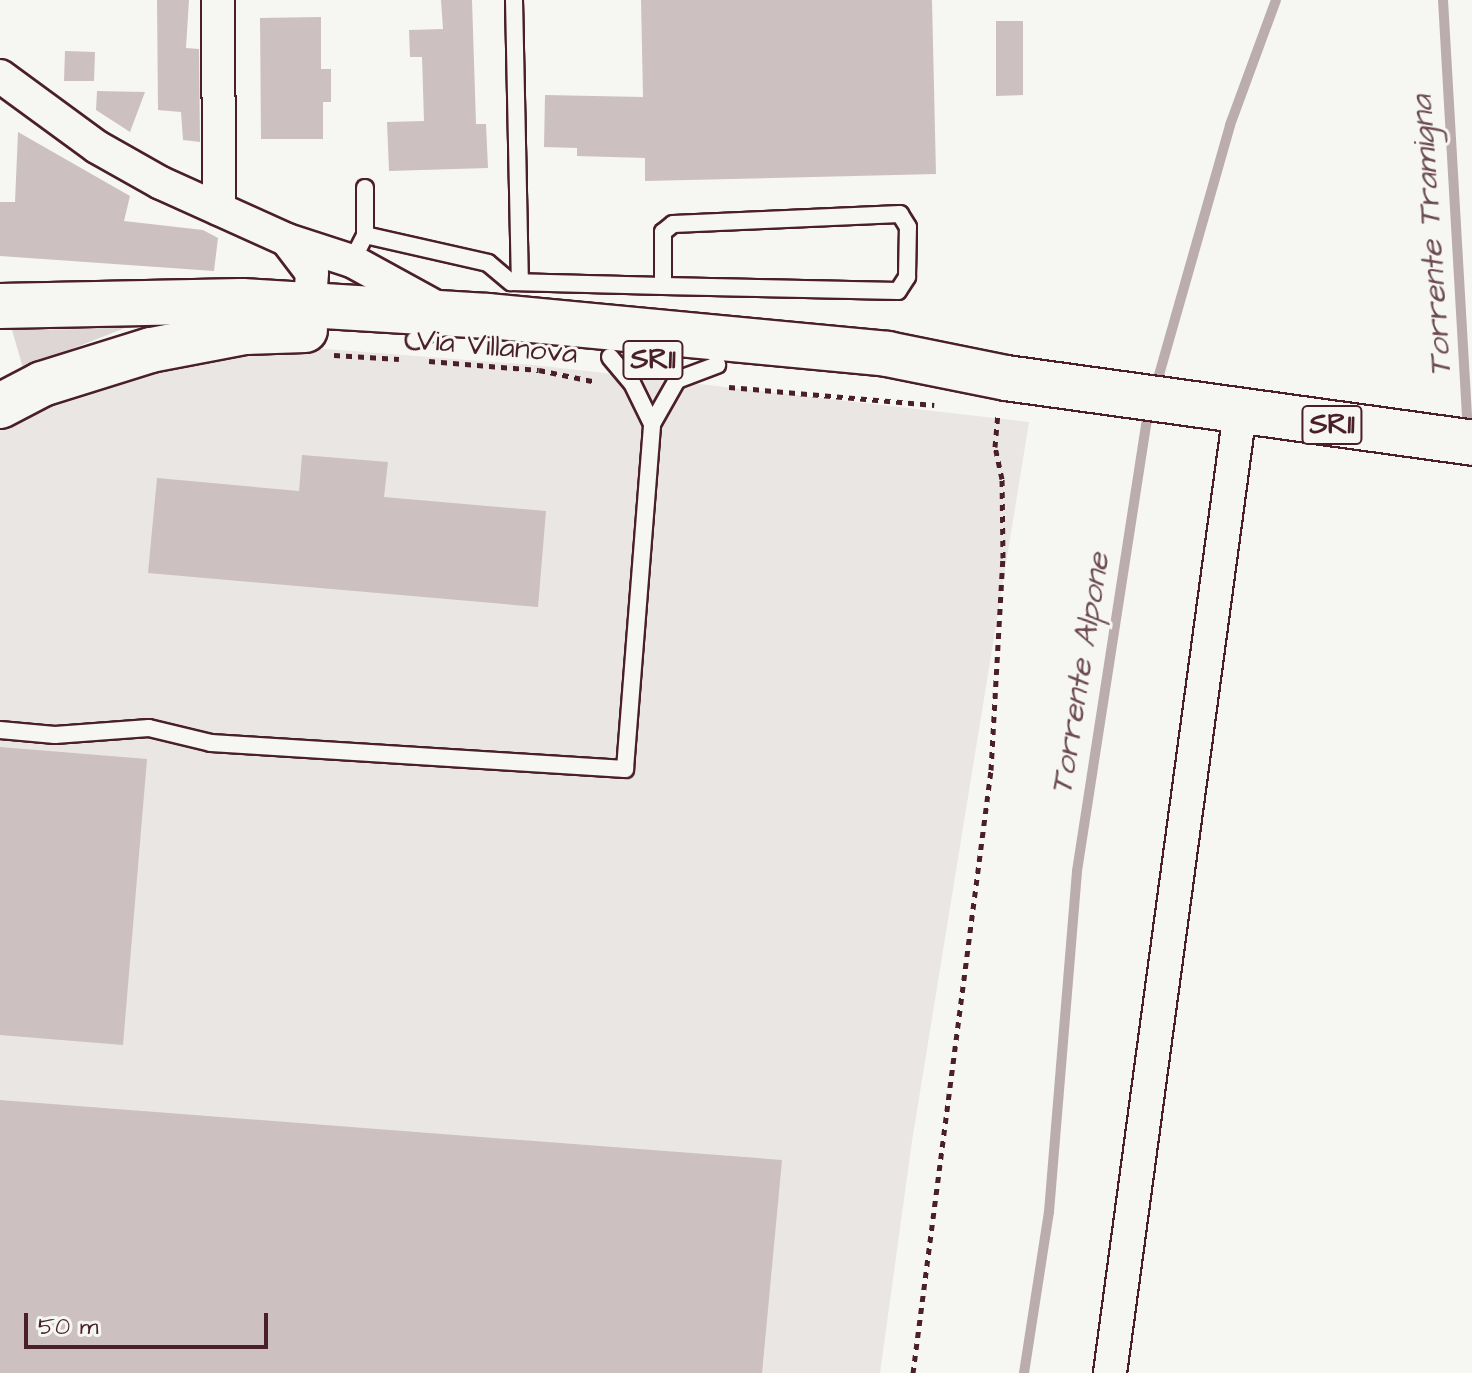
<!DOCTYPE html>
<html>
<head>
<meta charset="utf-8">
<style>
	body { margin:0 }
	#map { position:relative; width:1472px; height:1373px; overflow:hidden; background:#f6f6f2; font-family:"Architects Daughter",sans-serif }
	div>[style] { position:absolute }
	.built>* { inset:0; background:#e9e6e3 }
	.green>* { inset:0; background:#ddd6d5 }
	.stream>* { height:10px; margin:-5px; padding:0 5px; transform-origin:5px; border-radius:5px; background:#bbadae }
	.building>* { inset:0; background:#ccc1c0 }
	.path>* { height:5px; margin-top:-2.5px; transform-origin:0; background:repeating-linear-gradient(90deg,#4a1f2b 0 6px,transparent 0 12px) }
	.roads { filter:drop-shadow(2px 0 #4a1f2b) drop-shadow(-2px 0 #4a1f2b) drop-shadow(0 2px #4a1f2b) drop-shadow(0 -2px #4a1f2b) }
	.lane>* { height:16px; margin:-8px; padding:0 8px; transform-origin:8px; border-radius:8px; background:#f6f6f2 }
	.street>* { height:32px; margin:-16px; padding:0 16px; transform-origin:16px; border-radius:16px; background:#f6f6f2 }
	.primary>* { height:44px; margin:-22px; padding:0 22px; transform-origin:22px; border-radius:22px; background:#f6f6f2 }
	span { translate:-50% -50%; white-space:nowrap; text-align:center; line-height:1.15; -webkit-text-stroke:6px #f6f6f2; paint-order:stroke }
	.shield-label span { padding:2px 6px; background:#f6f6f2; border:2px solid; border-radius:6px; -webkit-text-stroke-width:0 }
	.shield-label { font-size:28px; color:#4a1f2b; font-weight:700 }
	.street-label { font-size:30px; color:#4a1f2b }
	.water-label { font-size:32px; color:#6c4a52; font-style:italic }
	.scale { position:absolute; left:24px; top:1313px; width:244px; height:36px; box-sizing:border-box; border:4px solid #4a1f2b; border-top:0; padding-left:10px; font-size:24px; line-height:28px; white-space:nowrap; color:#4a1f2b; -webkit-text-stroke:6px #f6f6f2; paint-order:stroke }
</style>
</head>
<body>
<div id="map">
	<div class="built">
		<i style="clip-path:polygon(274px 345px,534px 365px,1029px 422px,912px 1141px,880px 1373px,0 1373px,0 422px,91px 380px)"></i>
	</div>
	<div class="green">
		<i style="clip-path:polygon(130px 326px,23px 368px,12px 330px,86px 329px)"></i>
	</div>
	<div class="stream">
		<i style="left:1443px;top:0;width:432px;rotate:86.7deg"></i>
		<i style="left:1155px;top:389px;width:274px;rotate:-74.1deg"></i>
		<i style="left:1230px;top:125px;width:133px;rotate:-69.8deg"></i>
		<i style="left:1024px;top:1373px;width:163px;rotate:-81.2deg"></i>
		<i style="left:1049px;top:1212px;width:342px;rotate:-85.3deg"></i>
		<i style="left:1077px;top:871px;width:469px;rotate:-81.2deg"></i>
	</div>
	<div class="building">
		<i style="clip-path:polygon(157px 0,189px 0,186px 48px,199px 49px,200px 142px,183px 140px,181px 112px,158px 110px)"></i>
		<i style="clip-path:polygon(441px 0,472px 0,476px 124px,486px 124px,488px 168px,389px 171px,387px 122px,424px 121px,422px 57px,410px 57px,409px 30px,443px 29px)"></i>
		<i style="clip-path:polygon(641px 0,932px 0,936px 174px,645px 181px,645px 158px,577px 156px,577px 148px,544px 147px,545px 95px,643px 97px)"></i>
		<i style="clip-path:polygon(321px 17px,321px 69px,331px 69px,331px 102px,323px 102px,323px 139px,261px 139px,260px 18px)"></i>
		<i style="clip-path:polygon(996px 21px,1023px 21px,1023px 95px,996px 96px)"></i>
		<i style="clip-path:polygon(65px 51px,95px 52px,94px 81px,64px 81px)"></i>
		<i style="clip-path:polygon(97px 91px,145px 92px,130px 132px,96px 110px)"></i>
		<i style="clip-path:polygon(18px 132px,130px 196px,124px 221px,203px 230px,218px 238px,214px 271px,0 256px,0 202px,15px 202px)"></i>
		<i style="clip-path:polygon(302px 455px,388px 462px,384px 497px,546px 511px,538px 607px,148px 573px,157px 478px,299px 491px)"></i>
		<i style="clip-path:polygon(0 747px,147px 759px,123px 1045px,0 1035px)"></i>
		<i style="clip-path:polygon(0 1100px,782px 1160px,762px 1373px,0 1373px)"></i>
	</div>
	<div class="path">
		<i style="left:334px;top:355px;width:65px;rotate:3.5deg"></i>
		<i style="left:429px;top:361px;width:110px;rotate:4.7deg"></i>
		<i style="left:539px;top:370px;width:59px;rotate:11.7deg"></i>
		<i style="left:729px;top:387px;width:206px;rotate:5deg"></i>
		<i style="left:913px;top:1373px;width:608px;rotate:-82.63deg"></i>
		<i style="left:991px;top:770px;width:212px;rotate:-86.8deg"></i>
		<i style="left:1003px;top:558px;width:79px;rotate:-90.7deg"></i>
		<i style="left:1002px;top:479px;width:33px;rotate:-102deg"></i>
		<i style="left:995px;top:447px;width:35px;rotate:-85deg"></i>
	</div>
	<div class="roads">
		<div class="lane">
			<i style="left:514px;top:0;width:282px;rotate:88.8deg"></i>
			<i style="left:365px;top:235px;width:126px;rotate:12.8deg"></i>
			<i style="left:488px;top:263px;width:30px;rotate:40deg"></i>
			<i style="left:511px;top:282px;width:152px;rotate:1.5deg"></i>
			<i style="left:663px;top:286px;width:235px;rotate:1.2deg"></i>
			<i style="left:898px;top:291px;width:17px;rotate:-57deg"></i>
			<i style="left:907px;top:277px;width:50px;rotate:-88.9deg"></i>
			<i style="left:908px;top:227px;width:15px;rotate:-122deg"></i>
			<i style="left:900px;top:214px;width:227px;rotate:177.5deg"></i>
			<i style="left:673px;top:224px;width:13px;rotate:141deg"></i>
			<i style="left:663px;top:232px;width:54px;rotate:90deg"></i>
			<i style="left:352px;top:261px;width:29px;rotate:-63deg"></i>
			<i style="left:365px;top:235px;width:47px;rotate:-90deg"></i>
			<i style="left:415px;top:340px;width:29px;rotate:-25deg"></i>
			<i style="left:610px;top:357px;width:34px;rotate:50deg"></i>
			<i style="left:632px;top:383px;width:46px;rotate:64deg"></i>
			<i style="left:0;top:730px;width:55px;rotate:5.2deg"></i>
			<i style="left:55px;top:735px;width:94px;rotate:-4.3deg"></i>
			<i style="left:149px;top:728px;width:64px;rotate:13.6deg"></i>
			<i style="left:211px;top:743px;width:415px;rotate:3.6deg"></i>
			<i style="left:625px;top:769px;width:346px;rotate:-85.5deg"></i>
			<i style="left:652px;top:424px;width:51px;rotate:-60.4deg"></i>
			<i style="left:677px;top:380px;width:43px;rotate:-20.6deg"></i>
		</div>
		<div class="street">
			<i style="left:218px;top:0;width:209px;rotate:89.7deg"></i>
			<i style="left:0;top:76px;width:120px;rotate:36.2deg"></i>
			<i style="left:97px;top:147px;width:73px;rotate:29.4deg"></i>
			<i style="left:161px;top:183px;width:138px;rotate:24.3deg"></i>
			<i style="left:287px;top:240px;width:68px;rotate:17.9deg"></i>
			<i style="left:352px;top:261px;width:104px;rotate:28.8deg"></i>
			<i style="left:287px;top:240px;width:41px;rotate:52.9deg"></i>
			<i style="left:312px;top:273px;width:31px;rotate:94deg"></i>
			<i style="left:1110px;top:1373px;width:970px;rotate:-82.3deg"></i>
		</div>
		<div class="primary">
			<i style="left:0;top:306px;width:242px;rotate:-1.2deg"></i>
			<i style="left:242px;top:301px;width:246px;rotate:3.5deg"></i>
			<i style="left:488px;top:316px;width:401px;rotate:5.4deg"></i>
			<i style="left:887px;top:354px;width:121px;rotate:11.4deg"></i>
			<i style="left:1006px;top:378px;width:471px;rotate:7.9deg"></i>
			<i style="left:0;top:406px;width:47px;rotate:-27.6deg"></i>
			<i style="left:42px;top:384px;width:114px;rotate:-17.3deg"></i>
			<i style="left:151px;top:350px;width:96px;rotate:-10.8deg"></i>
			<i style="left:245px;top:332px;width:60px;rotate:-1.9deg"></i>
		</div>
	</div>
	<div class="shield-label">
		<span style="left:653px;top:360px">SR11</span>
		<span style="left:1332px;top:425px">SR11</span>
	</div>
	<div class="street-label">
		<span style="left:497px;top:347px;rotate:5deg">Via Villanova</span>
	</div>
	<div class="water-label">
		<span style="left:1432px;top:236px;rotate:-94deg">Torrente Tramigna</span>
		<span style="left:1081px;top:674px;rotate:-81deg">Torrente Alpone</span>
	</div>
	<div class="scale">50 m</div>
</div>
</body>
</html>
